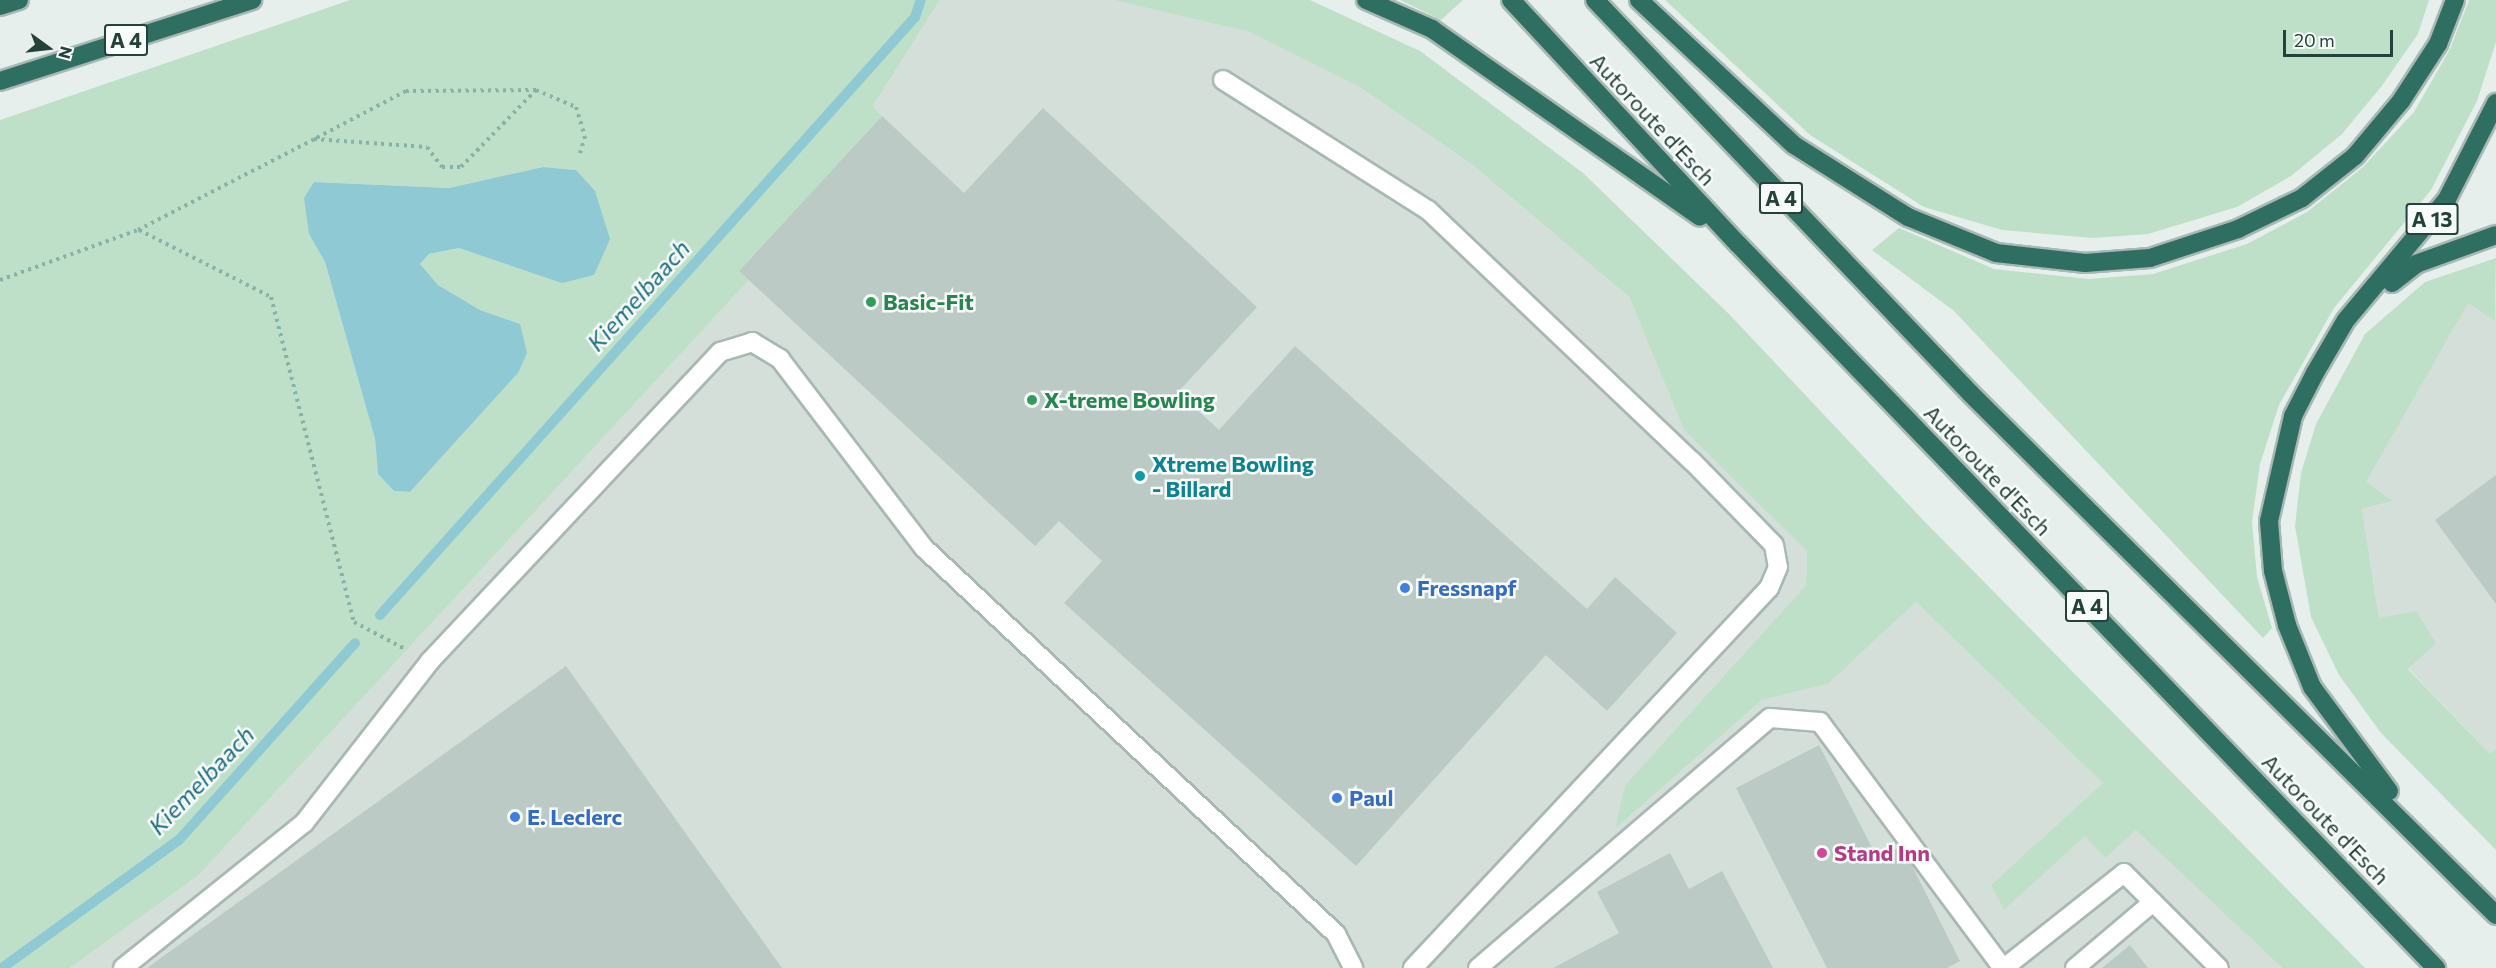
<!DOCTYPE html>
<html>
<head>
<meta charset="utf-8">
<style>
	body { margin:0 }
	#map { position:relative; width:2496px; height:968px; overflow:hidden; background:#e6efeb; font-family:Commissioner,sans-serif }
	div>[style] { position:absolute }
	.built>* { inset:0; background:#d4dfda }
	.green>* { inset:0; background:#bfe0c8 }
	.water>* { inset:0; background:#8ec9d4 }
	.stream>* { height:10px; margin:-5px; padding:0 5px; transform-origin:5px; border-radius:5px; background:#8ec9d4 }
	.building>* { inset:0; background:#bbcac4 }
	.path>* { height:4px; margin-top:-2px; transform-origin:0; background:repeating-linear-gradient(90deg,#86b3a5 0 3px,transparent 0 7.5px) }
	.roads { filter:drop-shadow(2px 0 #a8b8b2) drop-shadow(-2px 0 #a8b8b2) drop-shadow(0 2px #a8b8b2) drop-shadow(0 -2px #a8b8b2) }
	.service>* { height:18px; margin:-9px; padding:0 9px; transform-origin:9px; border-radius:9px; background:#fff }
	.motorway>* { height:18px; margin:-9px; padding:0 9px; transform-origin:9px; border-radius:9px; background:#2f6f62 }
	.dots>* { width:16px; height:16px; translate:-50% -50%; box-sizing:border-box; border:3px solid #f7fbf9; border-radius:50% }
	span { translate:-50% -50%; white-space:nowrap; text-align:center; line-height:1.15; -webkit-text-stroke:5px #f7fbf9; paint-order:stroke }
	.shield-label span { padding:2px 4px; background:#f7fbf9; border:2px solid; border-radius:4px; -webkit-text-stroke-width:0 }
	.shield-label { font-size:21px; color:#24423a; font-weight:700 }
	.street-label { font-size:22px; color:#24423a }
	.leisure-label { font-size:22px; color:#27864d; font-weight:700 }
	.left { translate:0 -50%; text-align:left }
	.culture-label { font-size:22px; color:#0d838f; font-weight:700 }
	.shop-label { font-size:22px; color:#366cbe; font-weight:700 }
	.hotel-label { font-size:22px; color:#b23c85; font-weight:700 }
	.water-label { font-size:24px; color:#1c6f80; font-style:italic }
	.north { position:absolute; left:18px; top:18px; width:60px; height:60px; -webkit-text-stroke:4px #f7fbf9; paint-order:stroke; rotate:105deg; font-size:16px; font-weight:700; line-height:24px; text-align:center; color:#24423a }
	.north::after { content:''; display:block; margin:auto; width:21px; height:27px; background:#24423a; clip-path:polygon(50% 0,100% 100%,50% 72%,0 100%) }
	.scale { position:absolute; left:2283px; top:30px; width:110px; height:27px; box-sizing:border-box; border:3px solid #24423a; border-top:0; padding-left:8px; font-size:18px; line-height:21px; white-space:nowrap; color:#24423a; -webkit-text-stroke:4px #f7fbf9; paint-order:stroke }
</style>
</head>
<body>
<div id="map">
	<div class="built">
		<i style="clip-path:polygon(940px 0,1113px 0,1249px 32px,1361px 88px,1474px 166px,1629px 297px,1684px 430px,1791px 531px,1807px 551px,1806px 585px,1625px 785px,1616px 828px,1762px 700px,1828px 684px,1916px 602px,2104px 783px,1991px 885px,2004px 910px,2085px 835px,2136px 829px,2282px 968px,70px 968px,199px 875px,748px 281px,739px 271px,881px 116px,873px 106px)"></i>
		<i style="clip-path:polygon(2496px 289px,2496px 749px,2490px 754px,2408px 668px,2379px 618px,2362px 509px,2393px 501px,2365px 483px,2468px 302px,2495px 321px)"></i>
	</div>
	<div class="green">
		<i style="clip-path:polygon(evenodd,350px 0,940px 0,873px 106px,882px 116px,739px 271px,749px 280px,199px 875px,70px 968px,0 968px,0 120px,350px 0,543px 167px,576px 170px,459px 248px,429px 254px,420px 264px,438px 285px,480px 310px,520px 324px,518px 373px,410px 492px,394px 491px,378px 474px,375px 439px,325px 262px,309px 234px,314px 182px,449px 188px,543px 167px)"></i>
		<i style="clip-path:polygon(1113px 0,1310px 0,1420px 51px,1583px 173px,1729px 314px,1925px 522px,2365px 968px,2282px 968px,2136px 830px,2105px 858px,2085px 836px,2004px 910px,1991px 885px,2103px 783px,1916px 602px,1828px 684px,1762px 700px,1615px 829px,1625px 785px,1806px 585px,1807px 551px,1684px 430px,1629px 297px,1474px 166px,1361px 88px,1249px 32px)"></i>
		<i style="clip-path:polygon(1400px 0,1463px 0,1441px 20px)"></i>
		<i style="clip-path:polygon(1665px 0,2429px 0,2418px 34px,2381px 87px,2342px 134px,2291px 176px,2237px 207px,2148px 234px,2093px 238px,2002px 230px,1924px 207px,1810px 135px)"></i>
		<i style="clip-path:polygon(2469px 0,2496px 0,2496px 42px,2477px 101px,2431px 190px,2334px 308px,2279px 405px,2260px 464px,2252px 522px,2257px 577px,2272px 628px,2263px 638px,1954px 311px,1872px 250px,1899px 228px,1994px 269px,2089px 279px,2153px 274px,2247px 244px,2307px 212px,2363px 167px,2414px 112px,2450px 49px)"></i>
		<i style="clip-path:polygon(2496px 258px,2495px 321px,2468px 303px,2366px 482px,2393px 501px,2362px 509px,2379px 618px,2416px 611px,2436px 643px,2408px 669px,2490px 754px,2496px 749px,2496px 850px,2381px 733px,2339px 675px,2311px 617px,2295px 526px,2301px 473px,2316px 424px,2365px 334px,2425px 282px)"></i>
	</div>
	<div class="water">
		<i style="clip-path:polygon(543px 167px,576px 170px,595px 191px,610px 239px,594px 275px,562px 283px,459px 248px,429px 254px,420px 264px,438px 285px,480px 310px,520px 324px,527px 353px,518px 373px,410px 492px,394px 491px,378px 474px,375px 439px,325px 262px,309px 234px,304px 198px,314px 182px,449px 188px)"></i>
	</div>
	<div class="stream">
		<i style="left:380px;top:615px;width:802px;rotate:-48.18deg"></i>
		<i style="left:915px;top:17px;width:18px;rotate:-71deg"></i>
		<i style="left:2px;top:968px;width:218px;rotate:-35.9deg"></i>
		<i style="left:179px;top:840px;width:264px;rotate:-48.2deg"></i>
	</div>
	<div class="building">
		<i style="clip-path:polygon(1043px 108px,1257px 307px,1178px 392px,1219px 430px,1295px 346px,1587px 609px,1615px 577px,1677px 633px,1607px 711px,1546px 655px,1356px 866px,1064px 603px,1102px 561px,1059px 521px,1035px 546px,739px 271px,882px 116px,964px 193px)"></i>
		<i style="clip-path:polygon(2496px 475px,2496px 604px,2435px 520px)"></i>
		<i style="clip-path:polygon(566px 666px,782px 968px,147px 968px)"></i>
		<i style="clip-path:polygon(1819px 745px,1878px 859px,1902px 846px,1960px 961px,1947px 968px,1827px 968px,1736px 788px)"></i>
		<i style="clip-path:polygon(1670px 853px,1689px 889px,1722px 871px,1773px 968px,1553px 968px,1619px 933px,1597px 892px)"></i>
		<i style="clip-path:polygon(2130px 945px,2148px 968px,2102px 968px)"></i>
	</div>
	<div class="path">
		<i style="left:536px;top:90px;width:43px;rotate:23deg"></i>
		<i style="left:576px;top:107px;width:30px;rotate:73deg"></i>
		<i style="left:585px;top:136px;width:18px;rotate:106deg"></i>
		<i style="left:139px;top:230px;width:148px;rotate:26.9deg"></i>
		<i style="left:271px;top:297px;width:335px;rotate:75.7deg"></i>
		<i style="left:354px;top:622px;width:58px;rotate:27.9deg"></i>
		<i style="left:0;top:280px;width:147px;rotate:-19.9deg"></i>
		<i style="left:138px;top:230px;width:198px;rotate:-27.3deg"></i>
		<i style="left:314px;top:139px;width:113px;rotate:4deg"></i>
		<i style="left:427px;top:147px;width:25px;rotate:53deg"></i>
		<i style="left:442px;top:167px;width:19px"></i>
		<i style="left:461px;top:167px;width:107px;rotate:-45.8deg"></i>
		<i style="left:536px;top:90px;width:130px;rotate:179.6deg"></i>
		<i style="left:406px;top:91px;width:104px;rotate:152.4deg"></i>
	</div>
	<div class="roads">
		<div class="service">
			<i style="left:1223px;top:80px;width:243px;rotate:32.4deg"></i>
			<i style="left:1428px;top:210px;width:364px;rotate:43.6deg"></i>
			<i style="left:1692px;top:461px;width:117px;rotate:45.7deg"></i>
			<i style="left:1774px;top:545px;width:22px;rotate:80deg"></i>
			<i style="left:1778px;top:567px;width:23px;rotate:113deg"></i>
			<i style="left:1769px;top:588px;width:521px;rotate:133.13deg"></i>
			<i style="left:123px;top:968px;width:232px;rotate:-38.7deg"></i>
			<i style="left:304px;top:823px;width:205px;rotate:-52.1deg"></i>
			<i style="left:430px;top:661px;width:424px;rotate:-46.8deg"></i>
			<i style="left:720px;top:352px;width:34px;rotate:-17deg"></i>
			<i style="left:752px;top:342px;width:33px;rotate:31deg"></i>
			<i style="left:780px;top:359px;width:238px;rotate:52.7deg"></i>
			<i style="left:924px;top:548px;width:565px;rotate:43.13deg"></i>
			<i style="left:1336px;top:934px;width:38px;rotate:63deg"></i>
			<i style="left:1478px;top:968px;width:384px;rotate:-40.6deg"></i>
			<i style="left:1770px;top:718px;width:50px;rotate:4.6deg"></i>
			<i style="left:1820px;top:722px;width:307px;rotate:53.4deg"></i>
			<i style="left:2004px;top:968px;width:153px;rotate:-38.4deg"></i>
			<i style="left:2124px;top:873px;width:134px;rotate:45deg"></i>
			<i style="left:2075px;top:968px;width:102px;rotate:-40.2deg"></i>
		</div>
		<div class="motorway">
			<i style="left:1366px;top:0;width:72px;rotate:23.7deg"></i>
			<i style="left:1432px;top:29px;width:327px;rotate:35deg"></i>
			<i style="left:1511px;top:0;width:333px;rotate:47.1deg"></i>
			<i style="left:1738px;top:244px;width:1006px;rotate:46.05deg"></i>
			<i style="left:1595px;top:0;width:543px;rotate:46.34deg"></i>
			<i style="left:1970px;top:393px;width:741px;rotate:44.78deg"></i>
			<i style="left:1639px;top:0;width:212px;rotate:43.1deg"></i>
			<i style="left:1794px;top:145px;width:135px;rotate:32.3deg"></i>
			<i style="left:1908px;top:217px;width:95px;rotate:22.2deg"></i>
			<i style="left:1996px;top:253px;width:90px;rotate:6.4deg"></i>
			<i style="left:2085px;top:263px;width:65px;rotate:-4.4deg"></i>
			<i style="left:2150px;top:258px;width:93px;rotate:-18.2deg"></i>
			<i style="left:2238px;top:229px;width:71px;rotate:-25.8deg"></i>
			<i style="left:2302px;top:198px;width:68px;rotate:-38.4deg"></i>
			<i style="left:2355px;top:156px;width:72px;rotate:-50.1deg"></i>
			<i style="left:2401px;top:101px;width:68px;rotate:-57deg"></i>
			<i style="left:2438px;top:44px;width:47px;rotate:-68.9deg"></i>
			<i style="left:0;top:6px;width:20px;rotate:-18deg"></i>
			<i style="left:0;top:81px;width:265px;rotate:-17.8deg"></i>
			<i style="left:2392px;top:283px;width:31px;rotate:-38deg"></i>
			<i style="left:2416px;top:264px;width:85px;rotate:-19.9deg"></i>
			<i style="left:2389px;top:791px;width:129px;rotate:-126.5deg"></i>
			<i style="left:2312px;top:687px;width:67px;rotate:-112deg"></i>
			<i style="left:2287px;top:625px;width:56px;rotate:-104.5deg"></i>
			<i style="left:2273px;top:571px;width:50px;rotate:-94.6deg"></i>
			<i style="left:2269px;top:521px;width:108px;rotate:-77.1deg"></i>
			<i style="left:2293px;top:416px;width:48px;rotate:-62.9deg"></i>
			<i style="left:2315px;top:373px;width:61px;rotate:-59.7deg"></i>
			<i style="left:2346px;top:320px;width:158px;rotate:-50.1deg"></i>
			<i style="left:2447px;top:199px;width:108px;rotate:-63deg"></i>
		</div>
	</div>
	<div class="dots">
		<i style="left:871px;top:302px;background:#2e9e5b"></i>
		<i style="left:1032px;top:400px;background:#2e9e5b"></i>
		<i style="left:1140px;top:476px;background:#0f9aa8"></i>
		<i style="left:1405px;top:588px;background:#3f7fe0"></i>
		<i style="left:1337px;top:798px;background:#3f7fe0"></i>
		<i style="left:515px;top:817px;background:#3f7fe0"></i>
		<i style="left:1822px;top:853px;background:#d1479c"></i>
	</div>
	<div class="shield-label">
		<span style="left:126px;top:40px">A 4</span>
		<span style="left:1781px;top:198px">A 4</span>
		<span style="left:2432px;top:219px">A 13</span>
		<span style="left:2087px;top:606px">A 4</span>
	</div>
	<div class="street-label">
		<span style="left:1653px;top:119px;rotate:47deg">Autoroute d'Esch</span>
		<span style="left:1988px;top:470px;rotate:46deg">Autoroute d'Esch</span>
		<span style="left:2326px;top:819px;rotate:46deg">Autoroute d'Esch</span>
	</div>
	<div class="leisure-label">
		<span class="left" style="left:883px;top:302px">Basic-Fit</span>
		<span class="left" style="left:1044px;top:400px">X-treme Bowling</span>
	</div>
	<div class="culture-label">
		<span class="left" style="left:1152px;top:476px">Xtreme Bowling<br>- Billard</span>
	</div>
	<div class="shop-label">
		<span class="left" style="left:1417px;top:588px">Fressnapf</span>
		<span class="left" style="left:1349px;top:798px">Paul</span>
		<span class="left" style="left:527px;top:817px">E. Leclerc</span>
	</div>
	<div class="hotel-label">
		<span class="left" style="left:1834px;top:853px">Stand Inn</span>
	</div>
	<div class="water-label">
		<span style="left:638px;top:295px;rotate:-48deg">Kiemelbaach</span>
		<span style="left:201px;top:780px;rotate:-46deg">Kiemelbaach</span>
	</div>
	<div class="north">N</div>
	<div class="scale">20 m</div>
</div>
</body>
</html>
